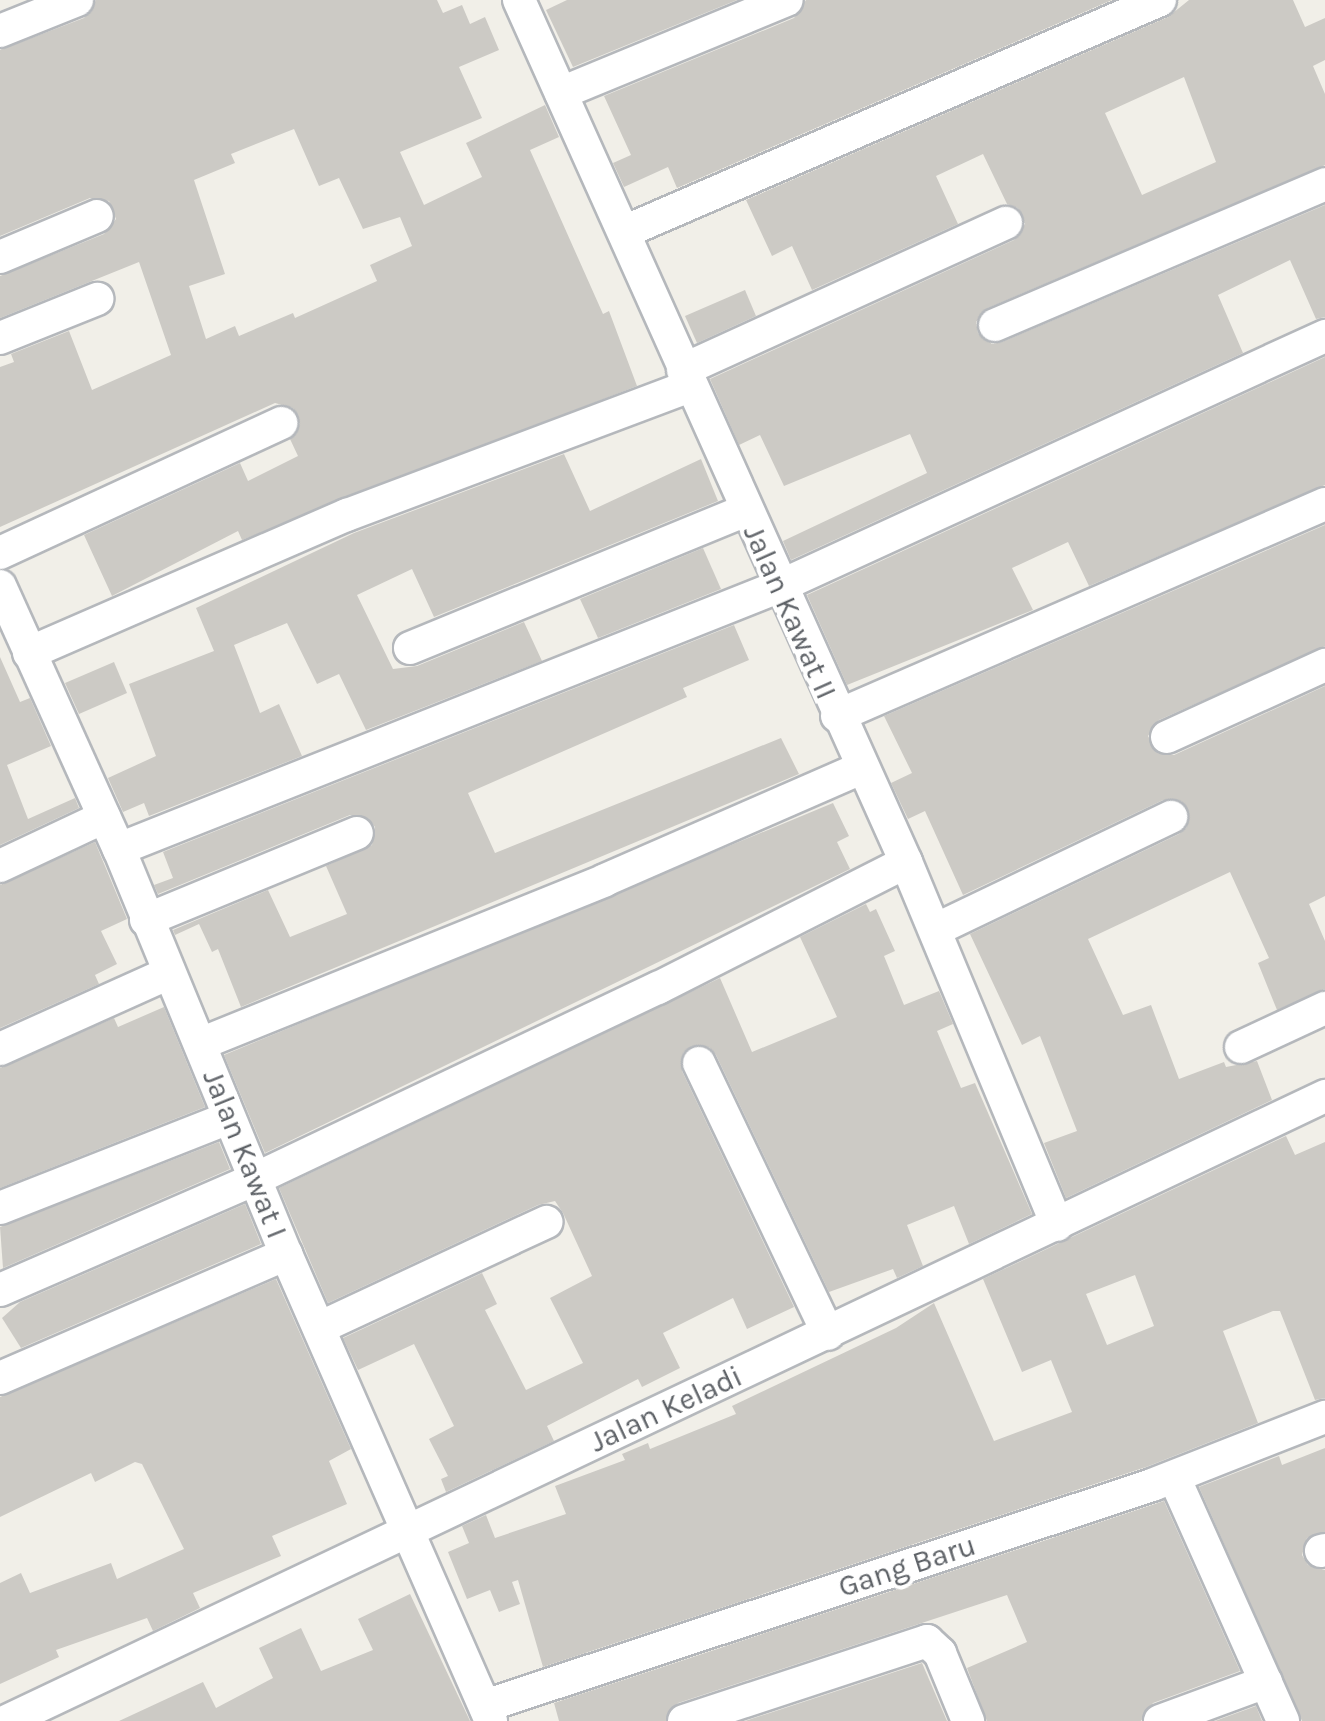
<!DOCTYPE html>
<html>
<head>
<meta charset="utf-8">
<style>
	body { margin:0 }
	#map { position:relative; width:1325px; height:1721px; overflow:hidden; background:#f1efe8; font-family:Karla,sans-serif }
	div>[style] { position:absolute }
	.building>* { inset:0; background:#cccac5 }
	.roads { filter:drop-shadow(2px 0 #b5b8bc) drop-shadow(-2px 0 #b5b8bc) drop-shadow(0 2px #b5b8bc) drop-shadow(0 -2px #b5b8bc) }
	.street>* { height:32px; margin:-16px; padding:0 16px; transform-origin:16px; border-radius:16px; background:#fff }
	span { translate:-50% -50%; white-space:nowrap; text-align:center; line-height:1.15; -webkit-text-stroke:8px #fff; paint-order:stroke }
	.street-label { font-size:30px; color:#5f6368 }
</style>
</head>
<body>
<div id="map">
	<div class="building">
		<i style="clip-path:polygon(evenodd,96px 0,437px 0,443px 13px,462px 5px,470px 24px,485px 17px,499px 50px,459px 67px,482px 118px,400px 152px,424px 205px,482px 177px,466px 143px,545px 105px,559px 137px,530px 150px,603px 314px,609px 311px,637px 386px,242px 540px,238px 531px,112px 596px,84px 535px,240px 463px,248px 481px,298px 456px,290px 439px,300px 424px,293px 408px,275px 403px,0 527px,0 367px,14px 362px,11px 354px,69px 331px,92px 390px,171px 355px,139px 262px,0 318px,0 276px,104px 234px,116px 219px,109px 201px,90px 198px,0 236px,0 50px,84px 18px,96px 0,294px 129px,319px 186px,339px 178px,363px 229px,400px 217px,412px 246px,370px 265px,377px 281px,295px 318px,293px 313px,239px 336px,235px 326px,206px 339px,189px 286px,225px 274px,194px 180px,235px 163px,231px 154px,294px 129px)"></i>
		<i style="clip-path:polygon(567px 0,737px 0,573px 67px,546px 10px)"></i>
		<i style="clip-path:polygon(806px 0,1112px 0,677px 188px,668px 167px,624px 187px,613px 163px,631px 155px,604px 96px,794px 18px)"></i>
		<i style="clip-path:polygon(evenodd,1189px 0,1293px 0,1305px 27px,1325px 18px,1325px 60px,1313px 66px,1325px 94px,1325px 165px,988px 308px,976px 322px,978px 333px,992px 344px,1002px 342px,1325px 205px,1325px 317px,1316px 319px,1290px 260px,1218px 295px,1243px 353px,791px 560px,783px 541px,927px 473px,910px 434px,784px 486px,760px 435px,739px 445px,710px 379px,1014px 240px,1025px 224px,1018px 208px,1007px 204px,983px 154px,936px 176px,958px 224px,812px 290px,792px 246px,772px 256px,746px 200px,1168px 17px,1189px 0,1184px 77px,1216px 162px,1142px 195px,1105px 113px,1184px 77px)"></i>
		<i style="clip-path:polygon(745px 290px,756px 316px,697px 343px,685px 316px)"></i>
		<i style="clip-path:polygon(1325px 357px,1325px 485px,1089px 586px,1068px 542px,1012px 568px,1033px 610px,847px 685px,807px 595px)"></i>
		<i style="clip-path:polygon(564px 454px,590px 511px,701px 459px,718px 501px,434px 617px,412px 569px,357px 595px,393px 669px,417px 666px,524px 622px,542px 661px,366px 730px,339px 674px,317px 684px,287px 623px,234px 645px,260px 713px,279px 704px,302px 756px,149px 816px,144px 803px,123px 812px,108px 778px,156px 756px,129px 684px,214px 651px,196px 608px,354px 533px)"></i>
		<i style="clip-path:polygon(1325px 525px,1325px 646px,1159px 720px,1148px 736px,1157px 753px,1174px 755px,1325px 686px,1325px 896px,1309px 904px,1325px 941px,1325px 989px,1277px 1010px,1258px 963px,1269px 958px,1230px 872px,1088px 939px,1123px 1015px,1151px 1005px,1179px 1079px,1224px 1062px,1226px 1067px,1257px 1061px,1272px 1100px,1066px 1198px,1044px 1143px,1077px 1131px,1040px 1036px,1022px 1045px,970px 934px,1179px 834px,1187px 827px,1188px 810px,1181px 801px,1163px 800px,963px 895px,925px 811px,908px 819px,891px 783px,912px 773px,884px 716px)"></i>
		<i style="clip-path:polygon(703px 548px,721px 589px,598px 638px,580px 599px)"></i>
		<i style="clip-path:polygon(734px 625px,749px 660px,683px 688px,687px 697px,468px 793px,495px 853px,781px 738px,799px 774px,241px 1007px,218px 949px,212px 952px,199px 924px,175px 935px,173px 930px,268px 890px,290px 937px,347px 914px,326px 866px,372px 845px,375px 827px,368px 818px,350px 815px,158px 894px,154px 885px,173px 878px,163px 852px)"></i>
		<i style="clip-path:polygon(0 657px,20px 702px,30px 698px,51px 746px,7px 765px,28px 819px,75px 798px,79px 808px,0 845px)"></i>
		<i style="clip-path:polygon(114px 662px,127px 693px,79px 714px,65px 683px)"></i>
		<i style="clip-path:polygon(833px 803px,849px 836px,837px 842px,850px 869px,265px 1153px,224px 1055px)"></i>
		<i style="clip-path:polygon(95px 842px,127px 919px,101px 931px,117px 964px,95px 975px,99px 984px,0 1028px,0 885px)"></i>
		<i style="clip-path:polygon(866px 904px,870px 912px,876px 909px,895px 951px,884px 956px,904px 1005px,939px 991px,953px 1024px,937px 1031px,961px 1088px,975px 1083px,1032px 1214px,969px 1244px,954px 1206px,907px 1225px,923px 1266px,897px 1278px,893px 1269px,829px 1292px,716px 1055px,709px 1047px,692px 1046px,683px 1053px,682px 1071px,794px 1307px,747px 1329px,733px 1298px,663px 1333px,680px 1368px,642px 1387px,638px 1379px,547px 1426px,554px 1441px,446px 1492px,441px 1479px,448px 1476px,429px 1439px,454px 1426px,414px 1344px,358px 1370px,343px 1338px,482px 1273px,497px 1304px,485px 1310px,526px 1390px,583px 1363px,550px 1298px,592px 1276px,563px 1213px,555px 1201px,538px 1205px,328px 1303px,279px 1188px,720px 978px,752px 1052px,837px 1017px,800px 937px)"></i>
		<i style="clip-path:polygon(164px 1007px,205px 1107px,0 1188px,0 1068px,114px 1018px,118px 1027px)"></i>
		<i style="clip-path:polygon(evenodd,1286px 1136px,1295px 1155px,1325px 1142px,1325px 1398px,1315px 1400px,1280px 1311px,1273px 1311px,1223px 1331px,1258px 1423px,1146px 1467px,543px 1667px,518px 1580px,512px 1582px,520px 1604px,499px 1612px,490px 1590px,467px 1599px,448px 1552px,469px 1543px,462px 1526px,486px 1515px,495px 1538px,566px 1514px,555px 1486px,625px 1460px,622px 1454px,648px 1443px,650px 1449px,736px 1414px,732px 1406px,896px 1328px,934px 1303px,994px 1441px,1072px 1412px,1051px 1360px,1022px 1372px,983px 1279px,1286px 1136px,1135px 1275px,1154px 1326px,1107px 1345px,1086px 1294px,1135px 1275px)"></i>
		<i style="clip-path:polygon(219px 1142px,230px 1169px,3px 1268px,0 1227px)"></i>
		<i style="clip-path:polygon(245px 1204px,261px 1244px,21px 1348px,2px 1318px,20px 1302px)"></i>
		<i style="clip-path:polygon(276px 1279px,351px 1449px,329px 1461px,347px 1504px,272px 1536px,281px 1556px,193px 1593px,200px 1608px,153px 1631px,147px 1618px,56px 1650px,59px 1657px,0 1684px,0 1583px,21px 1573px,30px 1593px,111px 1563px,117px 1579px,184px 1549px,142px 1464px,135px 1462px,95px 1482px,91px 1473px,0 1517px,0 1397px)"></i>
		<i style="clip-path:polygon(1325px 1448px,1325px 1532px,1307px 1538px,1302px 1555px,1308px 1565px,1325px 1570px,1325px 1721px,1302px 1721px,1199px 1487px,1279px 1456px,1282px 1465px)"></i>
		<i style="clip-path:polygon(1164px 1501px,1240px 1671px,1153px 1703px,1141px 1721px,987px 1721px,967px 1668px,1027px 1642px,1007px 1595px,678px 1703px,666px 1721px,559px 1721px,554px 1703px)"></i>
		<i style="clip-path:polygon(410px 1594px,470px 1721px,119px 1721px,203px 1682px,216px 1708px,273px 1678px,259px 1648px,301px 1628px,321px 1671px,373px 1650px,358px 1619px)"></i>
		<i style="clip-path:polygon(922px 1663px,947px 1721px,745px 1721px)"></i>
		<i style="clip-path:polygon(1256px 1706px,1262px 1721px,1215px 1721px)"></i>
	</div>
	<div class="roads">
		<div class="street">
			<i style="left:519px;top:0;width:945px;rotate:65.82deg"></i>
			<i style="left:906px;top:862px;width:393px;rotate:67.4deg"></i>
			<i style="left:0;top:31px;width:83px;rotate:-21.9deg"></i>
			<i style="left:561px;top:93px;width:244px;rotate:-22.4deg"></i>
			<i style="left:624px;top:232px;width:584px;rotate:-23.4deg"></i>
			<i style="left:0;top:257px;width:105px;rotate:-22.9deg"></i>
			<i style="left:995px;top:325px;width:359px;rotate:-23.1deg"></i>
			<i style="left:0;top:338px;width:105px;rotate:-21.9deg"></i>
			<i style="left:683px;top:370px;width:355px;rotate:-24.5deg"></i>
			<i style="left:0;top:553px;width:310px;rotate:-24.8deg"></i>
			<i style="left:0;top:586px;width:289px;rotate:65.7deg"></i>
			<i style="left:119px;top:849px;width:438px;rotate:67.6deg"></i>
			<i style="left:286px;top:1254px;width:510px;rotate:66.3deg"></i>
			<i style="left:410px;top:648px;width:361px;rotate:-22.3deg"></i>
			<i style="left:29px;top:653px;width:347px;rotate:-23.5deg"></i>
			<i style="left:347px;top:515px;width:366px;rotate:-20.6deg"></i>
			<i style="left:837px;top:716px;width:532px;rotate:-23.48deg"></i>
			<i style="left:1167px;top:737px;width:174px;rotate:-24.5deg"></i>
			<i style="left:119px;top:849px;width:709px;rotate:-21.68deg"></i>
			<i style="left:778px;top:587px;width:602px;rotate:-24.65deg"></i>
			<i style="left:0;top:866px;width:115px;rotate:-25.2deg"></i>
			<i style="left:146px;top:920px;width:228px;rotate:-22.4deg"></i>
			<i style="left:935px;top:930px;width:262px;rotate:-25.6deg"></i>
			<i style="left:200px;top:1044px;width:437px;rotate:-22deg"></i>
			<i style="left:605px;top:880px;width:279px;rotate:-23.6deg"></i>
			<i style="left:1241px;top:1047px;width:93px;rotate:-24.9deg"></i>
			<i style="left:0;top:1049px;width:183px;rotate:-24.2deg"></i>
			<i style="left:699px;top:1063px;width:300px;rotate:64.5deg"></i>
			<i style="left:0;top:1208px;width:246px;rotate:-21.5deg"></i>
			<i style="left:0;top:1290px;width:280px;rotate:-23.5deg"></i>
			<i style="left:257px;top:1178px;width:444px;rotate:-25.4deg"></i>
			<i style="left:658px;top:988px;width:278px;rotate:-26.9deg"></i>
			<i style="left:319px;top:1328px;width:251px;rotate:-25deg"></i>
			<i style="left:0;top:1378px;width:312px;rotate:-23.4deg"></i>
			<i style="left:1174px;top:1477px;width:267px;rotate:65.9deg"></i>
			<i style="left:1321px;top:1551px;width:4px;rotate:-14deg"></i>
			<i style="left:485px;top:1706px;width:703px;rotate:-18.33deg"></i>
			<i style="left:1152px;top:1485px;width:186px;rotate:-21.5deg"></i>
			<i style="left:7px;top:1721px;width:1459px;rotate:-25.37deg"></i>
			<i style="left:684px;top:1721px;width:256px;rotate:-18.2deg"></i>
			<i style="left:927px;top:1641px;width:18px;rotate:43deg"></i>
			<i style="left:940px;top:1653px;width:74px;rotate:67.6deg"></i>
			<i style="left:1160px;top:1721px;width:113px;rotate:-20.2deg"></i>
		</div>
	</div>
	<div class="street-label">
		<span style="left:790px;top:612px;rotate:66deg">Jalan Kawat II</span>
		<span style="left:245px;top:1154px;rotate:68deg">Jalan Kawat I</span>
		<span style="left:666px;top:1409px;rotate:-25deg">Jalan Keladi</span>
		<span style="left:907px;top:1566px;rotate:-18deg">Gang Baru</span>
	</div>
</div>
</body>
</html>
